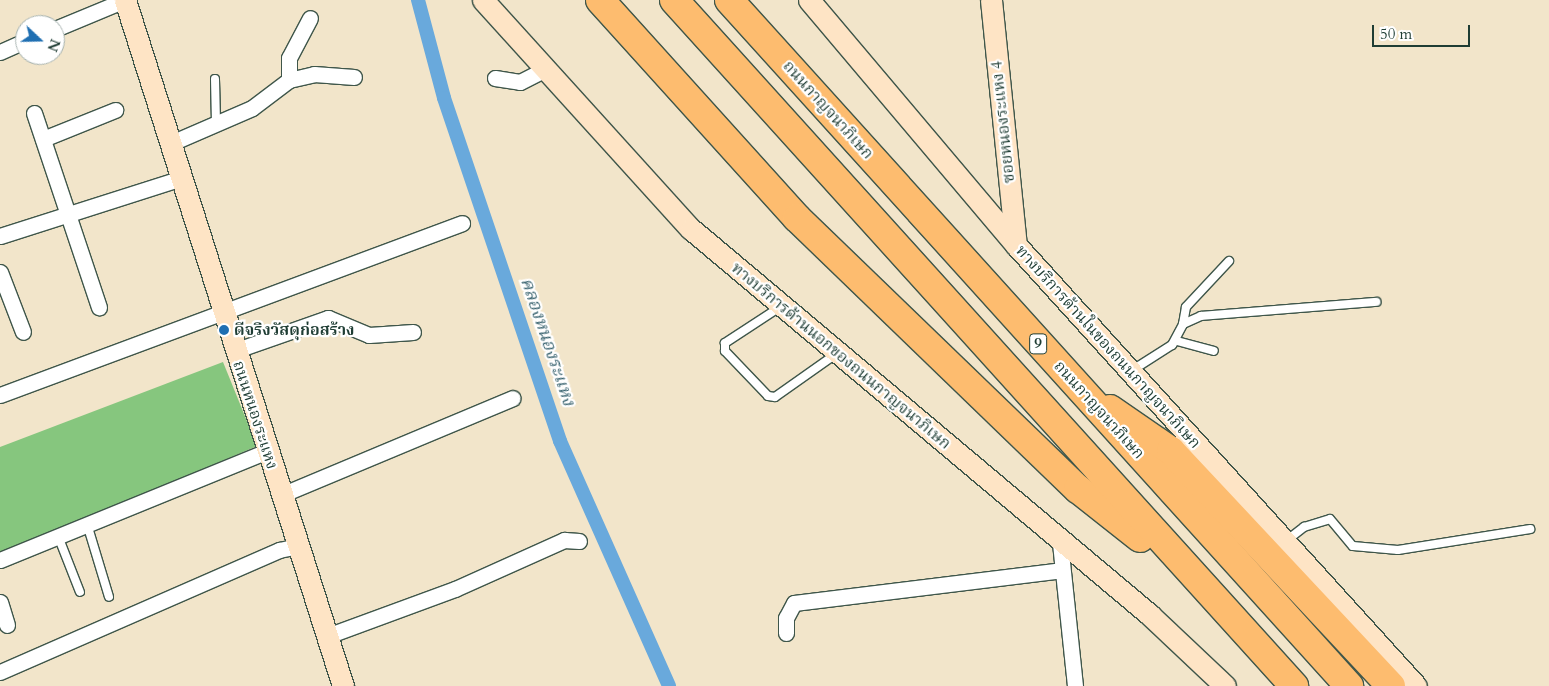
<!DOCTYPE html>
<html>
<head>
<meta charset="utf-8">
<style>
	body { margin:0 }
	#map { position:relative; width:1549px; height:686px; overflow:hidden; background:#f2e5ca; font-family:Cardo,"Noto Serif Thai",serif }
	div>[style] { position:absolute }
	.green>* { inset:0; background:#86c67e }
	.canal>* { height:14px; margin:-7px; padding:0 7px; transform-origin:7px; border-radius:7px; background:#69a9dc }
	.roads { filter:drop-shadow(1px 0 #3f564a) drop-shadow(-1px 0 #3f564a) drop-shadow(0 1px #3f564a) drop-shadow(0 -1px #3f564a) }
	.lane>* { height:8px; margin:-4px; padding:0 4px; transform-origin:4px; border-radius:4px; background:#fff }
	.street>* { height:15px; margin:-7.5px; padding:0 7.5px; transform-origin:7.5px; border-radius:7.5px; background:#fff }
	.secondary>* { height:21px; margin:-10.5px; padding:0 10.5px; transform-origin:10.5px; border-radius:10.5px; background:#fee4c5 }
	.highway>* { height:28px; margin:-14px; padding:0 14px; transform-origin:14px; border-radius:14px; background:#fdbc6f }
	.dots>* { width:14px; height:14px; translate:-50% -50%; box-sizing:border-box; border:2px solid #fff; border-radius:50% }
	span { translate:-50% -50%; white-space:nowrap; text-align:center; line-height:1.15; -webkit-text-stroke:4.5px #fff; paint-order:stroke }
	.shield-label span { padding:1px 4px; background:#fff; border:1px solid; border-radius:4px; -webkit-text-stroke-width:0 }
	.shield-label { font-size:15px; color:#1f3d34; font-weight:700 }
	.street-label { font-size:16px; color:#1f3d34 }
	.poi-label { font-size:16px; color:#1f3d34; font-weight:700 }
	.left { translate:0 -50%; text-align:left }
	.water-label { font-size:18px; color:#39636f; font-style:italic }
	.north { position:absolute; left:15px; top:15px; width:50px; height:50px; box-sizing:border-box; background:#fff; border:1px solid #a5b1ae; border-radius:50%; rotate:111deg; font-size:14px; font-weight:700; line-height:20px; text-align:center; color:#1f3d34 }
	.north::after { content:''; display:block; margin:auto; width:18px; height:22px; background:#1f6fb2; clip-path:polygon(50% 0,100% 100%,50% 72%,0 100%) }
	.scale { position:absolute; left:1372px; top:25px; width:98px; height:22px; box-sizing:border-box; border:2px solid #1f3d34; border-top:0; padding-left:6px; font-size:15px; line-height:18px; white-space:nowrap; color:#1f3d34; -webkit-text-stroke:4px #fff; paint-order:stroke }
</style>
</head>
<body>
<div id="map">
	<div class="green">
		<i style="clip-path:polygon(223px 362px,257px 446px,0 556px,0 447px)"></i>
	</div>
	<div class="canal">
		<i style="left:418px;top:0;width:101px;rotate:75.1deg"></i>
		<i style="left:444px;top:98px;width:362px;rotate:71.3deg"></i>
		<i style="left:560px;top:441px;width:268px;rotate:66deg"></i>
	</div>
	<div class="roads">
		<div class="lane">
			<i style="left:215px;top:79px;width:44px;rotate:88.7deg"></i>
			<i style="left:780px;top:307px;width:66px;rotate:146.8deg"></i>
			<i style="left:725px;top:343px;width:8px;rotate:90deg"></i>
			<i style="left:725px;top:351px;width:62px;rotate:46.3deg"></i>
			<i style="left:768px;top:396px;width:7px;rotate:8deg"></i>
			<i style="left:775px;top:397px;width:75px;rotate:-35.2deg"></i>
			<i style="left:1183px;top:324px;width:17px;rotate:-80deg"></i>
			<i style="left:1186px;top:307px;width:63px;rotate:-46.9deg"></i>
			<i style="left:1177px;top:341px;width:38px;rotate:15deg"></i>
			<i style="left:1131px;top:371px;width:49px;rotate:-32.4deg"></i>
			<i style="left:1172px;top:345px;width:24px;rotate:-62deg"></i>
			<i style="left:1183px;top:324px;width:20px;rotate:-24deg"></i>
			<i style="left:1201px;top:316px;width:176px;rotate:-4.6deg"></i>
			<i style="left:87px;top:524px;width:76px;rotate:73.2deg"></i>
			<i style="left:58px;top:536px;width:60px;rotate:68.6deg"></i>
			<i style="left:1286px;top:541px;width:23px;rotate:-38deg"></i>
			<i style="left:1304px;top:527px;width:27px;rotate:-17deg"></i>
			<i style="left:1330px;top:519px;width:35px;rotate:50deg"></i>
			<i style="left:1353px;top:546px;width:45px;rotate:5.1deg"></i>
			<i style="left:1398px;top:550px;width:134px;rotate:-9deg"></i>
		</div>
		<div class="street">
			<i style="left:55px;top:29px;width:76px;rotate:-22.5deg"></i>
			<i style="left:0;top:52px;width:27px;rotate:-24deg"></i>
			<i style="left:495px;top:78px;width:25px;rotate:9deg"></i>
			<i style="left:520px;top:82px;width:28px;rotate:-27deg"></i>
			<i style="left:289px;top:80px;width:22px;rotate:-90deg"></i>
			<i style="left:289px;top:58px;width:45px;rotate:-62.3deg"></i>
			<i style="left:34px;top:113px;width:205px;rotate:71.5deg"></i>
			<i style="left:43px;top:139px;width:78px;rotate:-21.9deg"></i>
			<i style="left:169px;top:144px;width:90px;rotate:-23.4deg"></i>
			<i style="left:252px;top:108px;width:46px;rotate:-37.1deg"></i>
			<i style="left:289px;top:80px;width:26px;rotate:-13deg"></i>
			<i style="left:314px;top:74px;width:40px;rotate:4.3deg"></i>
			<i style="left:0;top:236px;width:188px;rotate:-17.7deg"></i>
			<i style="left:0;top:272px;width:64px;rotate:69deg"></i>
			<i style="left:234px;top:351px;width:100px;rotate:-19.3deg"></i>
			<i style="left:328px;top:318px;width:44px;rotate:22.5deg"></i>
			<i style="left:369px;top:335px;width:44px;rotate:-3.9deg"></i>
			<i style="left:0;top:395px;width:493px;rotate:-20.4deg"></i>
			<i style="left:281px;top:495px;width:251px;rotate:-22.7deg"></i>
			<i style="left:1060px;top:543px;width:144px;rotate:84deg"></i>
			<i style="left:0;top:560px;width:288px;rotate:-22.2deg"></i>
			<i style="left:0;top:602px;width:24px;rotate:73deg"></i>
			<i style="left:786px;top:633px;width:15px;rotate:-90deg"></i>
			<i style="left:786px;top:618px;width:17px;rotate:-62deg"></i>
			<i style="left:794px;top:603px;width:269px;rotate:-7deg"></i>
			<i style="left:327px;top:636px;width:136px;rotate:-20.2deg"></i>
			<i style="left:455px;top:589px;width:120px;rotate:-24.2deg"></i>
			<i style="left:564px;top:540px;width:15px;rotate:4deg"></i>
			<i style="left:0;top:672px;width:305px;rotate:-23.6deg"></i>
			<i style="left:279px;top:550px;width:19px;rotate:-12deg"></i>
		</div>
		<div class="secondary">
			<i style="left:125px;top:0;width:720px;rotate:72.37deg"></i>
			<i style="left:483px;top:0;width:309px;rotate:47.8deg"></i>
			<i style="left:691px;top:229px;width:600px;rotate:40.06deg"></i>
			<i style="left:1150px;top:615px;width:103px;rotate:43.4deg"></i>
			<i style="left:809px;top:0;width:321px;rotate:49.8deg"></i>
			<i style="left:1016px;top:245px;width:595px;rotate:47.79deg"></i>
			<i style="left:991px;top:0;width:246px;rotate:84.2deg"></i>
		</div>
		<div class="highway">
			<i style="left:600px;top:0;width:294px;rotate:47.9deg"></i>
			<i style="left:797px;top:218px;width:390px;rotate:44deg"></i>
			<i style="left:1078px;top:489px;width:79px;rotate:38.3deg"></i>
			<i style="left:674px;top:0;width:925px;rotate:47.89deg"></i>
			<i style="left:729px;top:0;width:925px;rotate:47.89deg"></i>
			<i style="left:1110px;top:409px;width:74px;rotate:34.5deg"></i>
			<i style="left:1171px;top:451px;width:322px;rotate:46.9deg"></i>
		</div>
	</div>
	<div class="dots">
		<i style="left:224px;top:330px;background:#1f6fb2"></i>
	</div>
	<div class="shield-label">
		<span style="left:1038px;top:344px">9</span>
	</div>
	<div class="street-label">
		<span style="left:828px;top:110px;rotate:48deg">ถนนกาญจนาภิเษก</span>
		<span style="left:1003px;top:122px;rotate:-96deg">ซอยหนองระแหง 4</span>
		<span style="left:1108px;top:347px;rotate:48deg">ทางบริการด้านในของถนนกาญจนาภิเษก</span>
		<span style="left:841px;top:356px;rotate:40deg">ทางบริการด้านนอกของถนนกาญจนาภิเษก</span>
		<span style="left:1099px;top:410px;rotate:48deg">ถนนกาญจนาภิเษก</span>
		<span style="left:255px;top:415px;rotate:72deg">ถนนหนองระแหง</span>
	</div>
	<div class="poi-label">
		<span class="left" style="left:234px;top:330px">ดีจริงวัสดุก่อสร้าง</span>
	</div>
	<div class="water-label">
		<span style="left:547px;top:342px;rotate:71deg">คลองหนองระแหง</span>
	</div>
	<div class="north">N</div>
	<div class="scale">50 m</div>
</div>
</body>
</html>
